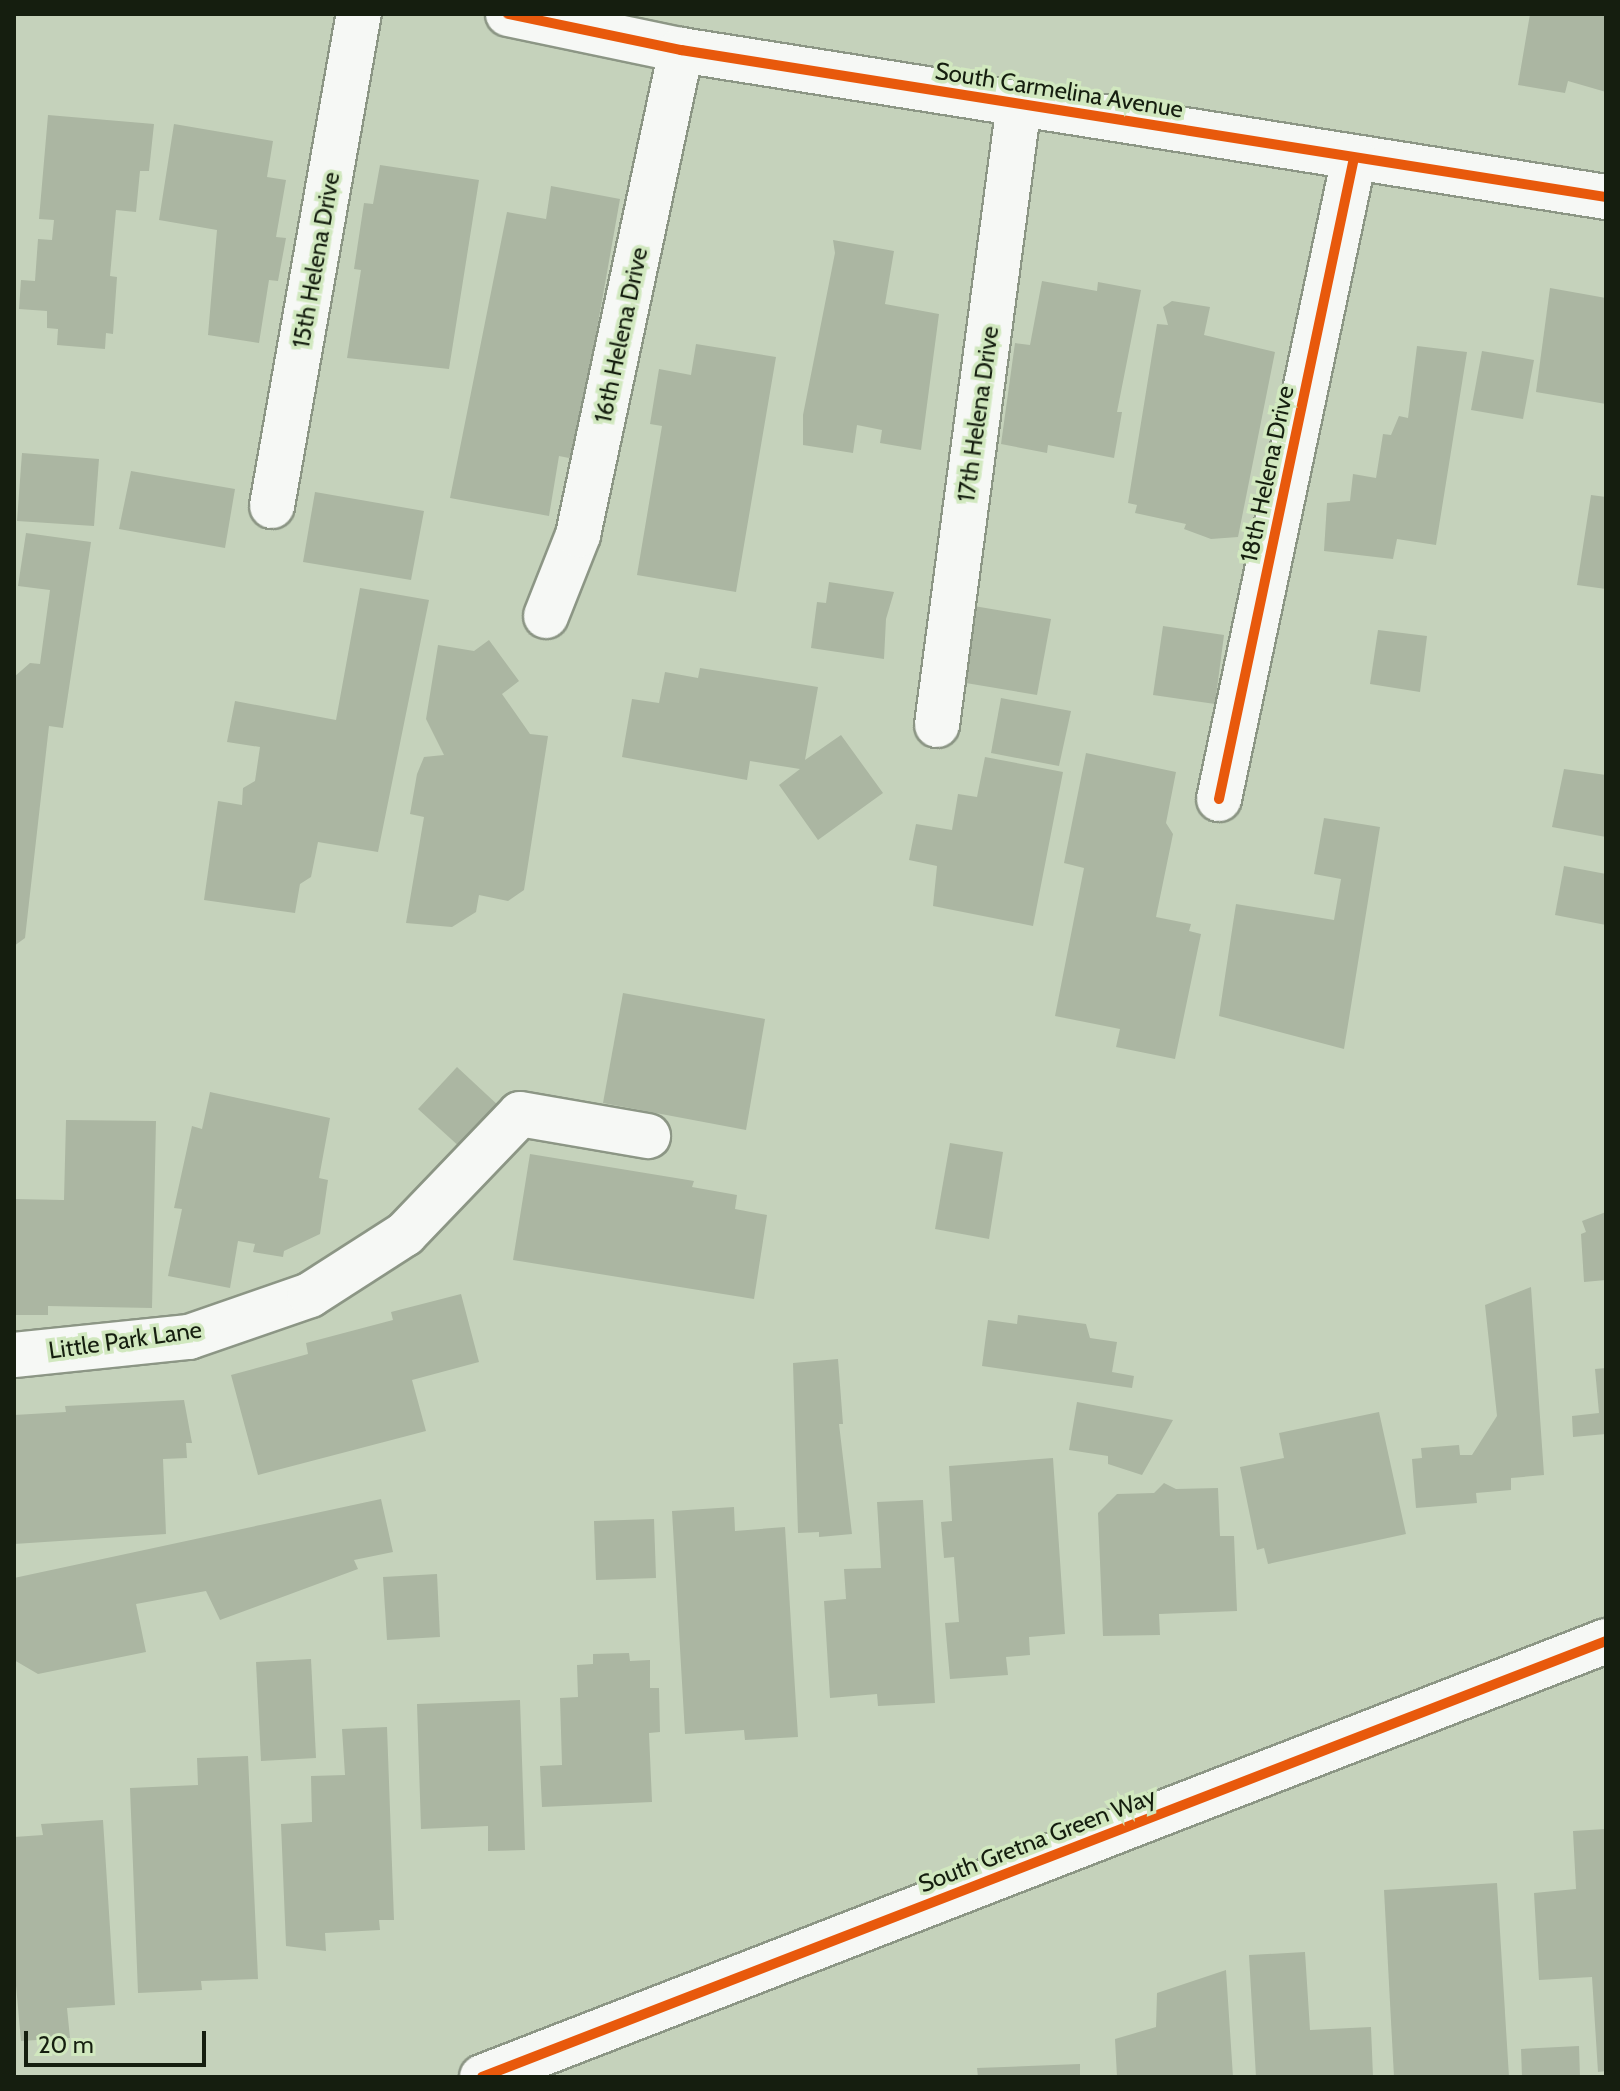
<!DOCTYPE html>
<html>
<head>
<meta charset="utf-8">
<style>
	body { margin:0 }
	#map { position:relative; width:1620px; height:2091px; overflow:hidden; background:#c5d2bb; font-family:Cabin,sans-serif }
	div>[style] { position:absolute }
	.building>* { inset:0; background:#abb6a2 }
	.roads { filter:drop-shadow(2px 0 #8c9685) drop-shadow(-2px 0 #8c9685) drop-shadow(0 2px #8c9685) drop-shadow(0 -2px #8c9685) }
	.minor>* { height:44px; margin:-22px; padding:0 22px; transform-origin:22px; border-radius:22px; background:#f6f8f5 }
	.cycleway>* { height:10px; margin:-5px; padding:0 5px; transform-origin:5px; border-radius:5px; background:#e8590c }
	span { translate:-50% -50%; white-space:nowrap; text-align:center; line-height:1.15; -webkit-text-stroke:7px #d1e8bf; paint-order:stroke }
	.street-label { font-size:24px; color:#151e0f }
	.frame { position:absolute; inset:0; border:16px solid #151e0f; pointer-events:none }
	.scale { position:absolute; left:24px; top:2031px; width:182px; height:36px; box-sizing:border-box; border:4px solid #151e0f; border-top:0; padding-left:10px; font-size:24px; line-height:28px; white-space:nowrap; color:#151e0f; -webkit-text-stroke:6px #d1e8bf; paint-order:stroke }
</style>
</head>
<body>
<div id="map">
	<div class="building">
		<i style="clip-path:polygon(1530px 14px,1606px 14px,1606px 92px,1568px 81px,1565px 93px,1518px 85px)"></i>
		<i style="clip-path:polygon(48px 115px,154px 124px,149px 171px,140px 171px,136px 212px,116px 210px,110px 276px,117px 277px,113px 334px,106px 333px,105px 349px,57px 345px,58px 329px,47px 328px,47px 311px,19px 309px,21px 280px,35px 281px,38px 239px,52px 240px,54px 220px,39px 219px)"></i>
		<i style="clip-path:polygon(174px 124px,273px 141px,267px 177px,286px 180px,276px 237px,286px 238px,278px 281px,269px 280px,259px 343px,208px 335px,217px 230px,159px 220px)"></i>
		<i style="clip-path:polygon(380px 165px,479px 180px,449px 369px,347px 358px,361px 270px,354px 269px,364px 203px,373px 204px)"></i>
		<i style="clip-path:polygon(551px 186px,620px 199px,574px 459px,559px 456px,549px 516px,450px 498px,507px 212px,546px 219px)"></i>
		<i style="clip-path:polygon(833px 240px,894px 251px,885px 304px,939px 314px,921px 450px,880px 443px,882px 430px,857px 425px,853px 453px,803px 445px,803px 415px,835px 253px)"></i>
		<i style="clip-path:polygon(1042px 281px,1097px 291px,1098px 282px,1141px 290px,1117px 412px,1122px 412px,1114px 458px,1048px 445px,1047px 453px,1001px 444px,1015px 343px,1030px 345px)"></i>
		<i style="clip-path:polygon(1550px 288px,1606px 298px,1606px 404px,1536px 392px)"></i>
		<i style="clip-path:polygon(1172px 301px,1210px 307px,1204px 335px,1275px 352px,1238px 537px,1211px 539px,1184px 529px,1186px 524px,1135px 513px,1137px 505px,1128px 503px,1157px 324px,1168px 325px,1163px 307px)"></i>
		<i style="clip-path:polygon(696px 344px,776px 357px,736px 592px,637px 575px,662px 426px,650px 424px,659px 369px,691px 375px)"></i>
		<i style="clip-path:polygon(1417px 346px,1467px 352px,1436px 545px,1397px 539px,1393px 559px,1324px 551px,1327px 503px,1350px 501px,1353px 474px,1376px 478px,1383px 434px,1391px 435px,1399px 416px,1408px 418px)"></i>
		<i style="clip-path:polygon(1482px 351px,1534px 360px,1523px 419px,1471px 410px)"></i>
		<i style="clip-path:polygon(22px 453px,99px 459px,94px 526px,17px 521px)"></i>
		<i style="clip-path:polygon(131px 471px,235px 489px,225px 548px,119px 529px)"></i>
		<i style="clip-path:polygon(315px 492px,424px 511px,411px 580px,303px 562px)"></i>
		<i style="clip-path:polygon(1591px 495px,1606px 497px,1606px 589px,1577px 585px)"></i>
		<i style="clip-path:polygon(26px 533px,91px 542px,63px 728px,49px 726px,25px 938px,14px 946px,14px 677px,30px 663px,40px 664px,50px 590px,18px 586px)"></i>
		<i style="clip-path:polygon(829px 582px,894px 592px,886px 619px,884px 659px,811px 648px,817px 602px,826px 603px)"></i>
		<i style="clip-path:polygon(360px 588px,429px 600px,378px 852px,318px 842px,311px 877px,300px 884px,295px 913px,204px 900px,218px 801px,242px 805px,243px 788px,255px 781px,260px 747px,227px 742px,235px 701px,336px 720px)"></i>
		<i style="clip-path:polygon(968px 605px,1051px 619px,1037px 695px,954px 681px)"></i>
		<i style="clip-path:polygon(1163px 626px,1224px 635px,1215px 704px,1153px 695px)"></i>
		<i style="clip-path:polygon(1378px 630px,1427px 636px,1420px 692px,1370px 684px)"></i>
		<i style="clip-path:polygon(489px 640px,519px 681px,502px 694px,530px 734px,548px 736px,524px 890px,508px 901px,479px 895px,476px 912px,452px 927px,406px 923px,424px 817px,410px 814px,417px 774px,424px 757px,444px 755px,426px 719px,438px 645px,474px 651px)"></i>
		<i style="clip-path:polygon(700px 668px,818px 687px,805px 760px,841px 735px,883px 793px,818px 840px,779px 785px,800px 769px,750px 761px,747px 780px,622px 757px,632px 699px,659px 703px,665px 672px,698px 678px)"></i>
		<i style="clip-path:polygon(1001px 698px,1071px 711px,1059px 766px,991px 753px)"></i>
		<i style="clip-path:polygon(1086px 753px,1176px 772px,1166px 823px,1173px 834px,1156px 917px,1191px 924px,1189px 931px,1201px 934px,1175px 1059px,1116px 1047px,1120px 1029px,1055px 1016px,1084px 868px,1064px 863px)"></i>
		<i style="clip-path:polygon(985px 757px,1063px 772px,1033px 926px,933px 906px,937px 866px,909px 860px,916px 824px,952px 830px,958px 794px,977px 797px)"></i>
		<i style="clip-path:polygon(1564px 769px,1606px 775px,1606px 837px,1552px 827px)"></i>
		<i style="clip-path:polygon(1324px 818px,1380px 827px,1344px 1049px,1219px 1016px,1236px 904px,1334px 920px,1341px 879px,1314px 874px)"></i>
		<i style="clip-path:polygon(1564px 866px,1606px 874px,1606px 925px,1555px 915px)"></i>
		<i style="clip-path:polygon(623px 993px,765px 1019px,746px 1130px,603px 1103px)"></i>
		<i style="clip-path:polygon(457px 1067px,500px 1107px,462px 1149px,418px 1109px)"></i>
		<i style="clip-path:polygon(210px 1092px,330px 1118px,319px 1178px,328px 1180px,320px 1234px,284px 1251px,283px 1257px,253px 1252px,255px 1244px,238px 1241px,230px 1288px,168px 1276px,182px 1209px,174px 1208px,192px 1126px,202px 1129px)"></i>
		<i style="clip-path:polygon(66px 1120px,156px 1121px,152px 1308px,48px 1306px,48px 1315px,14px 1315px,14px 1199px,64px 1200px)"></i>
		<i style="clip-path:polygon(950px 1143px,1003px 1152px,989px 1239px,935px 1229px)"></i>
		<i style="clip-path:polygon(530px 1154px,694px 1181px,692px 1187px,737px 1195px,735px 1209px,767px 1215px,754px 1299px,513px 1260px)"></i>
		<i style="clip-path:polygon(1606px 1212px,1606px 1280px,1584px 1282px,1581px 1234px,1586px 1232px,1582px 1221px)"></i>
		<i style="clip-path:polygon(1531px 1287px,1544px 1475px,1511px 1478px,1511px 1490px,1476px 1493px,1477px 1503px,1416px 1508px,1412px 1459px,1422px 1458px,1421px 1448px,1459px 1445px,1460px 1455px,1472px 1455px,1497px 1416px,1485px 1305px)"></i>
		<i style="clip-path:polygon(461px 1294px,479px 1362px,412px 1380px,426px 1431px,258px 1475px,231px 1375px,308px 1354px,306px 1343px,393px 1320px,391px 1312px)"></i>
		<i style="clip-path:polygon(1018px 1315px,1086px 1324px,1090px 1338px,1117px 1342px,1112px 1372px,1134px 1376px,1132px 1388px,982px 1366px,988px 1320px,1017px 1324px)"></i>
		<i style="clip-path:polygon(838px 1359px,843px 1424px,839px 1424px,852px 1534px,819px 1537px,819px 1532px,798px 1533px,793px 1363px)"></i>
		<i style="clip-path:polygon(1606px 1368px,1606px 1434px,1573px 1437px,1572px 1416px,1599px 1413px,1595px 1369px)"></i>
		<i style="clip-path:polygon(184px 1400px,192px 1443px,186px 1443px,187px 1458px,163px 1459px,166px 1534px,14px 1544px,14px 1415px,66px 1412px,65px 1406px)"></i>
		<i style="clip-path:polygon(1077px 1402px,1173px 1420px,1142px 1475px,1108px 1464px,1108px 1456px,1069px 1450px)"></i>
		<i style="clip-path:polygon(1379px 1412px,1406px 1534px,1268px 1564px,1264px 1548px,1257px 1550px,1240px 1467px,1284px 1458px,1279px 1433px)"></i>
		<i style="clip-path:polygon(1053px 1458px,1065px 1634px,1029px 1637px,1030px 1655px,1006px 1657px,1008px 1675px,950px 1679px,945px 1623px,959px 1622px,954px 1557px,944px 1558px,941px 1522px,952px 1521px,949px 1466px)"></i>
		<i style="clip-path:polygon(1164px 1483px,1176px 1489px,1218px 1488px,1220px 1536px,1234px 1536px,1237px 1611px,1159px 1614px,1160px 1635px,1103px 1636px,1098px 1513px,1117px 1494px,1154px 1493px)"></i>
		<i style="clip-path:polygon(381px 1499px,393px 1552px,354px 1560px,358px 1569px,220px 1620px,206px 1591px,136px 1604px,146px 1652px,38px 1674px,14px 1660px,14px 1578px)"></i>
		<i style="clip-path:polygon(923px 1500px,935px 1703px,878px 1706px,877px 1694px,830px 1698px,824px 1601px,846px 1599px,844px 1569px,881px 1568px,877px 1502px)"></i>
		<i style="clip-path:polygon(734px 1507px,735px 1531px,785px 1527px,798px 1737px,745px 1740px,744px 1730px,685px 1734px,672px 1511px)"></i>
		<i style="clip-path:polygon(654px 1519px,656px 1578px,596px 1580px,594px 1521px)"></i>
		<i style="clip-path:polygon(437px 1574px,440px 1637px,387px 1640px,383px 1577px)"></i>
		<i style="clip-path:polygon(629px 1653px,630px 1661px,650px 1660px,650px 1688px,659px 1688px,660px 1732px,649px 1733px,652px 1802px,542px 1807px,540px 1766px,562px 1765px,560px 1698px,578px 1697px,577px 1665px,593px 1664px,593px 1654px)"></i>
		<i style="clip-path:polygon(311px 1659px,316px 1758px,261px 1761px,256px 1662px)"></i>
		<i style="clip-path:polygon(520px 1700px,525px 1850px,488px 1851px,488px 1826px,421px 1829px,417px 1704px)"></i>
		<i style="clip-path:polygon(387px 1727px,394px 1920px,379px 1920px,380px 1930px,325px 1933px,326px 1951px,286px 1946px,281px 1824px,312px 1822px,311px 1776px,345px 1775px,342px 1729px)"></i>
		<i style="clip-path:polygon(248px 1756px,258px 1979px,201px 1981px,202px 1990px,138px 1993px,130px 1788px,198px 1785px,197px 1758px)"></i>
		<i style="clip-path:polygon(103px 1820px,115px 2005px,67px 2008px,70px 2038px,21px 2041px,14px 1963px,14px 1837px,43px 1835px,41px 1824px)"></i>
		<i style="clip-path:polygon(1606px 1829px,1606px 2071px,1598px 2072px,1592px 1977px,1539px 1980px,1534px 1893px,1576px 1889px,1573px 1831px)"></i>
		<i style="clip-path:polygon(1497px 1883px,1509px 2077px,1394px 2077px,1384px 1890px)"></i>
		<i style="clip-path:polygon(1305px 1952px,1310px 2030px,1371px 2027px,1373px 2077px,1256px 2077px,1249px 1955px)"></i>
		<i style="clip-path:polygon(1226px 1970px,1233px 2077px,1117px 2077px,1115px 2039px,1156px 2027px,1157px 1993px)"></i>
		<i style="clip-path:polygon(1579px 2046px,1580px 2077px,1522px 2077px,1521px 2049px)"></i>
		<i style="clip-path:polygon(1080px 2064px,1080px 2077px,978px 2077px,977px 2068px)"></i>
	</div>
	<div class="roads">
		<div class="minor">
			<i style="left:508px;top:14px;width:177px;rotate:11.8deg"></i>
			<i style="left:681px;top:50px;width:937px;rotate:9.03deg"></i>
			<i style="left:272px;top:506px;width:500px;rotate:-80deg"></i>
			<i style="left:546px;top:616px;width:87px;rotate:-68.4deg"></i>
			<i style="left:578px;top:535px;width:496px;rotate:-78deg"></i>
			<i style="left:937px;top:725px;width:626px;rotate:-82.48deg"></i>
			<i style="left:1219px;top:799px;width:655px;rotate:-78.11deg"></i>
			<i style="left:14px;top:1355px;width:176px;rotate:-5.9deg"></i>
			<i style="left:189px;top:1337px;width:128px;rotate:-19.1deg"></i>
			<i style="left:310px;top:1295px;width:113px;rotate:-32.7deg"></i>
			<i style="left:405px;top:1234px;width:166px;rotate:-46.2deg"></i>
			<i style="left:520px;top:1114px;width:130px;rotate:9.8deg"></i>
			<i style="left:482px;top:2077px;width:1206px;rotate:-21.2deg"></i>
		</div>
	</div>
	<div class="cycleway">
		<i style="left:508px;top:14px;width:177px;rotate:11.8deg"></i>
		<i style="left:681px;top:50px;width:937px;rotate:9.03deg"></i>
		<i style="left:1219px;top:799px;width:655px;rotate:-78.11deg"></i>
		<i style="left:482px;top:2077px;width:1206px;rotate:-21.2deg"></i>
	</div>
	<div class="street-label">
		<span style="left:1059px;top:90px;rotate:9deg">South Carmelina Avenue</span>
		<span style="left:316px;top:260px;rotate:-80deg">15th Helena Drive</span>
		<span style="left:621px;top:335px;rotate:-78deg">16th Helena Drive</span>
		<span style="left:978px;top:414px;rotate:-82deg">17th Helena Drive</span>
		<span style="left:1267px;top:474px;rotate:-78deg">18th Helena Drive</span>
		<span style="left:125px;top:1340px;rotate:-8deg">Little Park Lane</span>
		<span style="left:1037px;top:1840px;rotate:-21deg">South Gretna Green Way</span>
	</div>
	<div class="frame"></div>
	<div class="scale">20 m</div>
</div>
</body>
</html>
